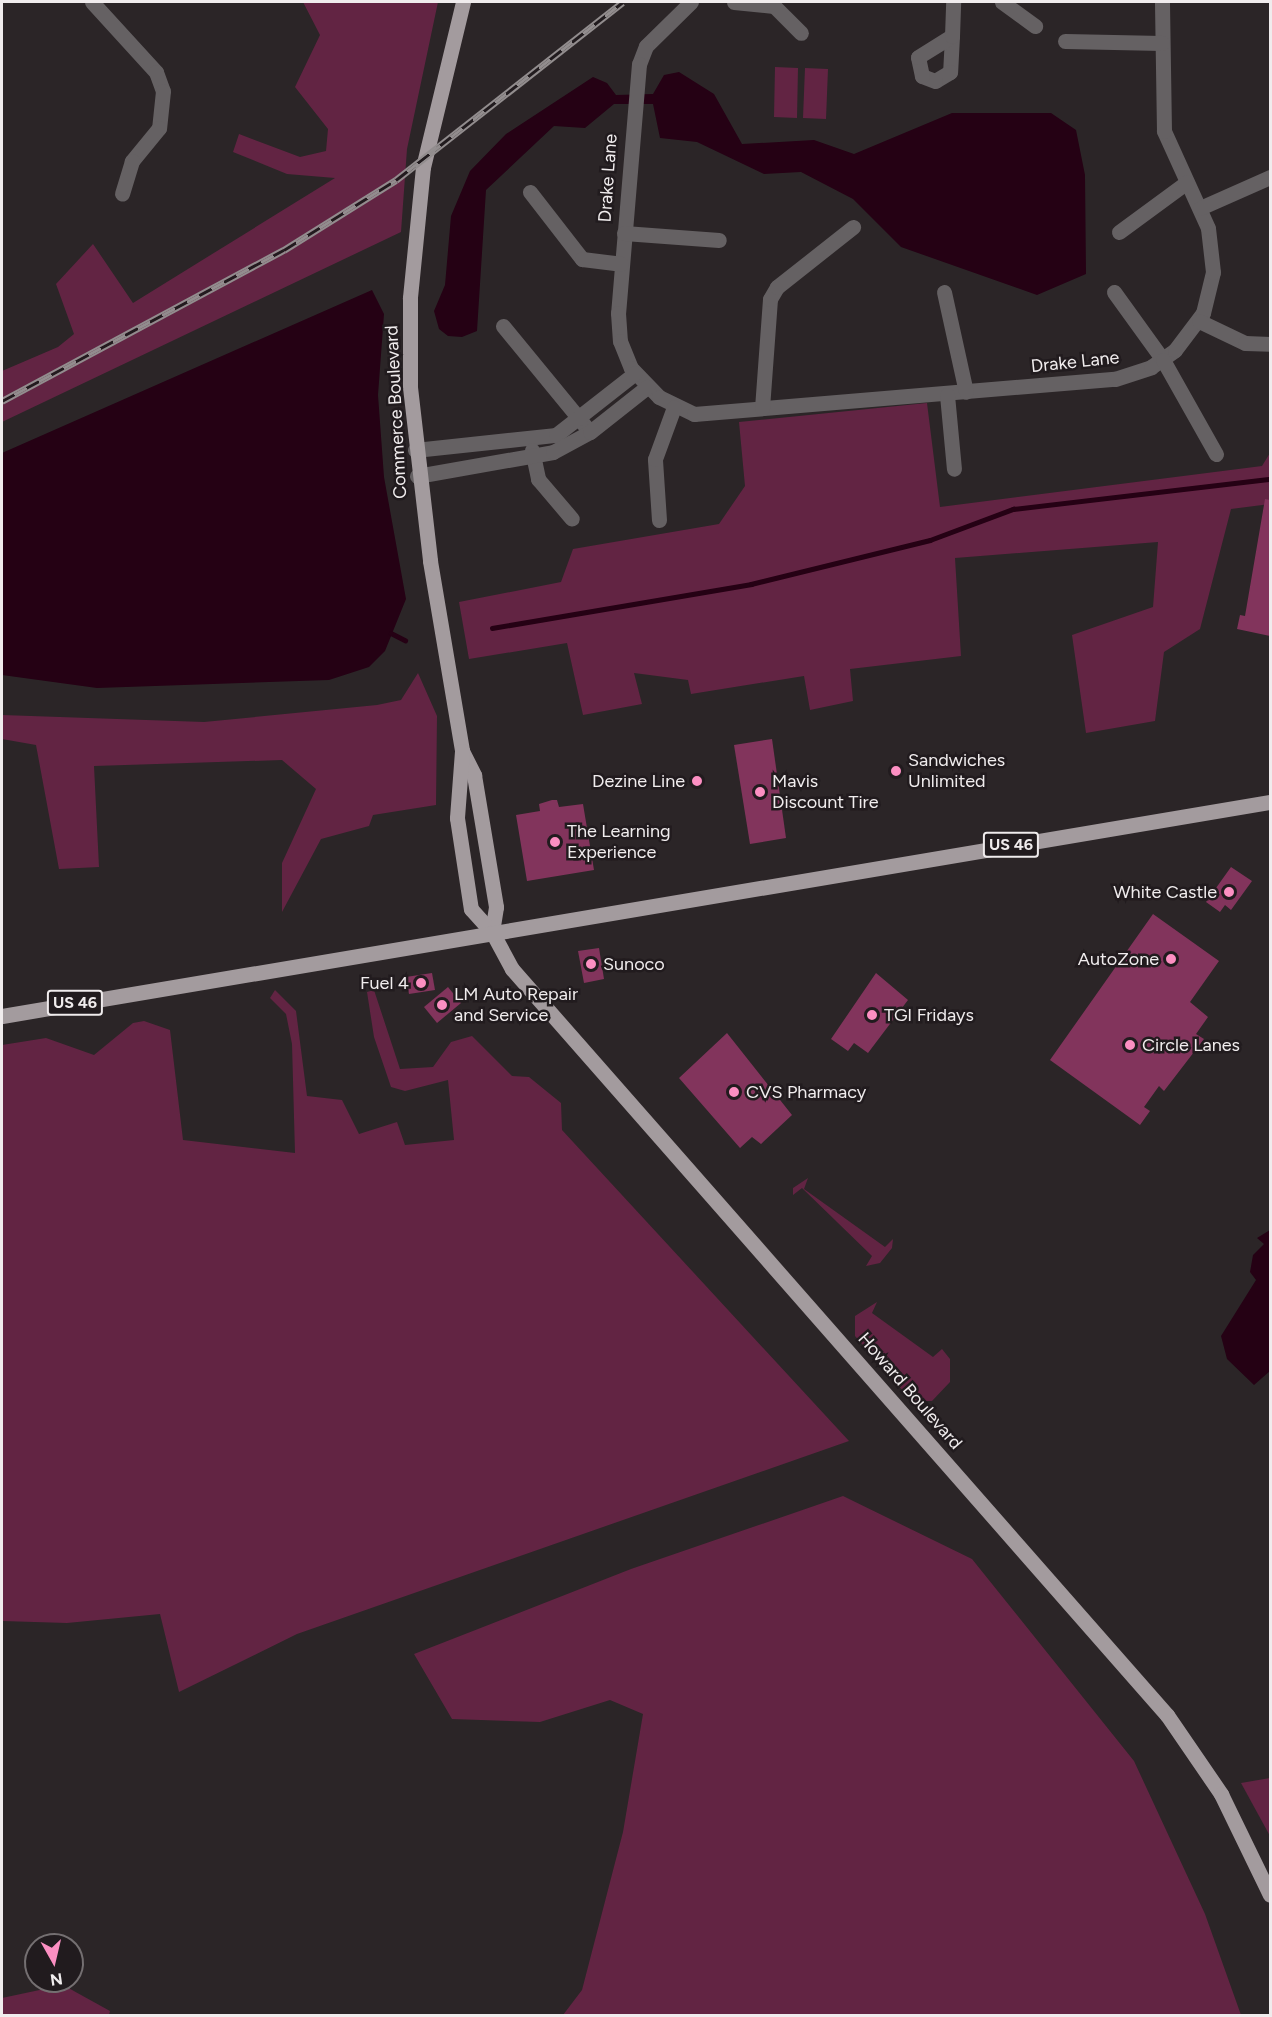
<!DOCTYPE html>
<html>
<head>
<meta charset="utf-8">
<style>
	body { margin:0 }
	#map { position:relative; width:1272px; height:2017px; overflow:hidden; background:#2b2527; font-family:Figtree,sans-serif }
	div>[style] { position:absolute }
	.green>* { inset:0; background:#622443 }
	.water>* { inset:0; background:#250114 }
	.stream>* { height:4.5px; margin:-2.25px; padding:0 2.25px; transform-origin:2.25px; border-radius:2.25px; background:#250114 }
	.building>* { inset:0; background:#82345c }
	.minor>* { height:15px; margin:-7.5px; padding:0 7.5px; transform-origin:7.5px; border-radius:7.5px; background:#656163 }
	.major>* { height:15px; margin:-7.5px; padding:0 7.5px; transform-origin:7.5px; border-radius:7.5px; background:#a39b9e }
	.rail>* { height:7px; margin-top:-3.5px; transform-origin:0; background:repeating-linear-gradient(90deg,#211b1e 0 14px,#928d8e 0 28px); box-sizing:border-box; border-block:2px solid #928d8e }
	.dots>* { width:16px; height:16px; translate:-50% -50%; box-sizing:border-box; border:3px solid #211b1e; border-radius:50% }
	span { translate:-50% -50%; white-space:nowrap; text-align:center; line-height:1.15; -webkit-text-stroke:5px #211b1e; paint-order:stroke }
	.shield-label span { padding:2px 4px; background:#211b1e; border:2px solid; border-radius:4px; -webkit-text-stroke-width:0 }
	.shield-label { font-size:16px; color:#f0eced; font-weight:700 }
	.street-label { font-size:18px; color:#f0eced }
	.poi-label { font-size:18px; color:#f0eced }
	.left { translate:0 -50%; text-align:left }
	.right { translate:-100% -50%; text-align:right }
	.frame { position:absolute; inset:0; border:3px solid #f0eced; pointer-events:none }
	.north { position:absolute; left:24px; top:1933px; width:60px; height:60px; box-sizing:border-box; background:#211b1e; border:2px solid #746f71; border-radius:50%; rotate:172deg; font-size:16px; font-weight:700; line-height:24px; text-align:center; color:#f0eced }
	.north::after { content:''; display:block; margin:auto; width:21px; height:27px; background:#fc8fc2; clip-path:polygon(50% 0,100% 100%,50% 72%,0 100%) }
</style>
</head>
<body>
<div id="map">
	<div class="green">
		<i style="clip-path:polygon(303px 2px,438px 2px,407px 149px,401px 232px,2px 422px,2px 371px,58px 347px,74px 334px,56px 284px,93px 244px,133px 303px,335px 178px,287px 174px,233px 152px,239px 134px,300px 157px,326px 151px,328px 129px,295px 87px,320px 35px)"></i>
		<i style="clip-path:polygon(775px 67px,798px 68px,797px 118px,774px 117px)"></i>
		<i style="clip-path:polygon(805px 68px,828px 69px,826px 119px,803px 118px)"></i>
		<i style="clip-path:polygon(927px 403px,940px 507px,1262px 466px,1270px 453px,1270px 504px,1231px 509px,1200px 629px,1164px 652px,1155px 721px,1086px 733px,1072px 635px,1153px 607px,1158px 542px,955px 558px,961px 656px,850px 669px,853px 701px,810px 710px,804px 676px,691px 694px,688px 680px,634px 673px,642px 704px,583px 715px,567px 643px,469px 659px,459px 602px,561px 582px,573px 549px,719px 524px,745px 486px,739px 422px)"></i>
		<i style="clip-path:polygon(418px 673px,437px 716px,436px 805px,373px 815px,369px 826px,321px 839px,282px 912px,282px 863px,316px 789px,282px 760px,94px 766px,99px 867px,59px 869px,36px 745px,2px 739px,2px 715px,204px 722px,377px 705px,401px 700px)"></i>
		<i style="clip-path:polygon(275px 990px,296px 1011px,307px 1096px,342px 1100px,359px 1134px,397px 1122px,405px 1145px,454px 1140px,448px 1080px,405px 1091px,391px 1087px,374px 1037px,367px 992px,374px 990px,400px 1069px,433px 1067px,451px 1042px,472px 1036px,512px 1076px,529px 1077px,561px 1103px,562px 1130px,849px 1441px,297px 1634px,179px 1692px,160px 1614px,67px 1623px,2px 1621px,2px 1045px,46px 1038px,94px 1055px,133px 1023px,144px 1021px,170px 1030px,183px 1140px,295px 1153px,292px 1044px,286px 1014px,270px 998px)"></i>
		<i style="clip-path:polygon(808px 1178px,804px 1189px,885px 1247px,893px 1239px,892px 1248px,880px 1263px,866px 1266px,872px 1256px,802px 1188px,793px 1195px,793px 1188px)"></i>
		<i style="clip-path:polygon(877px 1302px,872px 1313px,933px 1357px,942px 1349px,950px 1359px,950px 1382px,932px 1401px,912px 1401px,855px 1336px,855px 1316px)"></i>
		<i style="clip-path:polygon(843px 1496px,972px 1559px,1134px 1761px,1205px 1914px,1241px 2015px,563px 2015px,582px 1990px,623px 1832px,643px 1714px,610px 1700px,540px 1722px,452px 1719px,414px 1654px,631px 1569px)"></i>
		<i style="clip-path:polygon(1270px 1778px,1270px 1836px,1241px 1783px)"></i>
		<i style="clip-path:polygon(63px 1985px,110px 2011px,109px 2015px,2px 2015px,2px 1998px)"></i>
	</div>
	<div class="water">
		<i style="clip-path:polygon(679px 72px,714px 94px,742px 144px,814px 140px,854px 154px,952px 113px,1051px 113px,1076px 130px,1085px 175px,1086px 274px,1037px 295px,901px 247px,853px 199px,801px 172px,764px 174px,697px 142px,660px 138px,653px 104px,614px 104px,585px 128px,554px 126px,486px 190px,477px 331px,462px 337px,448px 336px,439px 329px,434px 311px,445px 285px,451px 216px,470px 171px,506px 134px,593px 77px,607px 83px,616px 95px,653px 94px,664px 75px)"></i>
		<i style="clip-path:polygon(372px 290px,384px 314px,378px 395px,384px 477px,406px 599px,385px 651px,369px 667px,329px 680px,97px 688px,2px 675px,2px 453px)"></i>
		<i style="clip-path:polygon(1270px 1230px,1270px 1371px,1254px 1385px,1227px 1359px,1221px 1336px,1256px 1280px,1250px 1272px,1253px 1255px,1264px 1244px,1257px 1238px)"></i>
	</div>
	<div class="stream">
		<i style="left:492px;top:628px;width:263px;rotate:-9.6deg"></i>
		<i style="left:751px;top:584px;width:184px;rotate:-13.8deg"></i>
		<i style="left:930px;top:540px;width:89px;rotate:-20.5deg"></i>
		<i style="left:1013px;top:509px;width:259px;rotate:-6.7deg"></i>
		<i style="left:391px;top:633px;width:16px;rotate:27deg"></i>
	</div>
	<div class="building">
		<i style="clip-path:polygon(1265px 499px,1270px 500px,1270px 636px,1237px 629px,1240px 615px,1245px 616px)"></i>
		<i style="clip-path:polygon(772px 739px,786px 838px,750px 844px,734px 745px)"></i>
		<i style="clip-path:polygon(552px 800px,557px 800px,559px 807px,583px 804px,594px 870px,527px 881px,516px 815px,540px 811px,539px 804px)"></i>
		<i style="clip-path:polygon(1231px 867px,1252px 881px,1231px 910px,1225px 905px,1220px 912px,1206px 902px)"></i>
		<i style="clip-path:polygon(1153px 914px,1219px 961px,1190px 1002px,1208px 1017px,1196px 1034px,1204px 1039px,1164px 1091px,1159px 1086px,1144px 1107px,1150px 1111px,1140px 1125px,1050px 1060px)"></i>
		<i style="clip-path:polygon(599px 948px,604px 979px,584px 983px,578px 951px)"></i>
		<i style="clip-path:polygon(432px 973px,435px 990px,409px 994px,406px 977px)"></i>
		<i style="clip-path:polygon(876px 973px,908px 1000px,868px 1053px,854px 1043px,848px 1051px,831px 1039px)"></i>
		<i style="clip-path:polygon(448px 987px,461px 1003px,437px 1023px,424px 1007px)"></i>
		<i style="clip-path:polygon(727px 1033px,792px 1115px,761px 1144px,752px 1137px,740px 1148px,679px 1078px)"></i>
	</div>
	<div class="minor">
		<i style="left:92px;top:2px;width:95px;rotate:47.6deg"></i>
		<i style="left:156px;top:72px;width:20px;rotate:70deg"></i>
		<i style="left:163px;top:91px;width:37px;rotate:96deg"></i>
		<i style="left:159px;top:128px;width:43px;rotate:129.3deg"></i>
		<i style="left:132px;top:161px;width:34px;rotate:107deg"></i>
		<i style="left:691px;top:2px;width:63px;rotate:135.6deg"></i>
		<i style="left:646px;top:46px;width:19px;rotate:111deg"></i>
		<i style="left:639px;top:64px;width:250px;rotate:94.8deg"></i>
		<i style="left:618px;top:313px;width:28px;rotate:86deg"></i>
		<i style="left:620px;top:341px;width:29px;rotate:68deg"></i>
		<i style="left:631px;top:368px;width:40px;rotate:46deg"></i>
		<i style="left:659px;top:397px;width:39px;rotate:26deg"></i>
		<i style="left:694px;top:414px;width:422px;rotate:-4.8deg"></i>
		<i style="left:1115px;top:379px;width:38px;rotate:-18deg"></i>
		<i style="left:1151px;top:367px;width:29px;rotate:-35deg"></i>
		<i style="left:1175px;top:350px;width:46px;rotate:-52.9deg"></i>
		<i style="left:1203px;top:313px;width:42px;rotate:-76.3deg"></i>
		<i style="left:1213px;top:272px;width:44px;rotate:-96.5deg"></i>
		<i style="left:1208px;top:228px;width:107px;rotate:-114.4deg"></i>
		<i style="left:1164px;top:131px;width:129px;rotate:-90.9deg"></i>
		<i style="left:734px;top:2px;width:40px;rotate:5.7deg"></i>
		<i style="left:774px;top:6px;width:38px;rotate:45deg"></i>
		<i style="left:1002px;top:2px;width:41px;rotate:36deg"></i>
		<i style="left:952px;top:36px;width:36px;rotate:93deg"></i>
		<i style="left:950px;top:72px;width:17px;rotate:149deg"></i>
		<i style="left:935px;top:81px;width:14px;rotate:-159deg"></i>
		<i style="left:922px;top:76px;width:19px;rotate:-102deg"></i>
		<i style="left:918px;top:57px;width:40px;rotate:-32deg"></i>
		<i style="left:952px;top:36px;width:34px;rotate:-88deg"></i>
		<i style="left:1065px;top:41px;width:97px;rotate:1.2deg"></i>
		<i style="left:530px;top:192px;width:85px;rotate:52.2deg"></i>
		<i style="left:582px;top:259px;width:39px;rotate:7deg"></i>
		<i style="left:1200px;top:208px;width:77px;rotate:-23.9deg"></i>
		<i style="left:1119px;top:232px;width:84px;rotate:-36.3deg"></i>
		<i style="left:624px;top:233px;width:95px;rotate:4.2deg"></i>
		<i style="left:944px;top:292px;width:102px;rotate:77.6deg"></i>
		<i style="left:1114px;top:292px;width:84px;rotate:54.2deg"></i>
		<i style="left:1163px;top:360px;width:108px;rotate:60.6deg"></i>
		<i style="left:1199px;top:321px;width:51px;rotate:25.6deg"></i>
		<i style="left:1245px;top:343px;width:25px;rotate:2deg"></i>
		<i style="left:503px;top:326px;width:131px;rotate:50.6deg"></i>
		<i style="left:947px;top:395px;width:74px;rotate:84.6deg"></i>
		<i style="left:762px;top:408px;width:109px;rotate:-85.8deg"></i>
		<i style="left:770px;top:299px;width:14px;rotate:-60deg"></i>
		<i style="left:777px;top:287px;width:97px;rotate:-38.3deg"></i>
		<i style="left:415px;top:450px;width:142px;rotate:-6.1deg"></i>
		<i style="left:556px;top:435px;width:100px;rotate:-38.1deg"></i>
		<i style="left:532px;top:450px;width:30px;rotate:78deg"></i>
		<i style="left:538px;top:479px;width:52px;rotate:49.6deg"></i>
		<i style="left:417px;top:476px;width:138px;rotate:-10deg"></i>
		<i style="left:553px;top:452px;width:42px;rotate:-28.4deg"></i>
		<i style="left:590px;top:432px;width:73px;rotate:-38.3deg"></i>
		<i style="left:659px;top:520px;width:61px;rotate:-93.8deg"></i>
		<i style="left:655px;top:459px;width:55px;rotate:-69.9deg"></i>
	</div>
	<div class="major">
		<i style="left:463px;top:2px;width:170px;rotate:103.6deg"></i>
		<i style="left:423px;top:167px;width:132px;rotate:95.7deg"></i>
		<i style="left:410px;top:298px;width:89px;rotate:90deg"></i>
		<i style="left:410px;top:387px;width:175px;rotate:83.4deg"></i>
		<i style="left:430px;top:561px;width:193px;rotate:80.4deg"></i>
		<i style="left:462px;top:751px;width:27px;rotate:63deg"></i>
		<i style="left:474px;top:775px;width:134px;rotate:80.5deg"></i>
		<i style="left:496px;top:907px;width:25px;rotate:99deg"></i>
		<i style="left:462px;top:751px;width:67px;rotate:94.3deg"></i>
		<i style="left:457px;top:818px;width:92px;rotate:81.3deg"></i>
		<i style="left:471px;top:909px;width:31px;rotate:48deg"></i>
		<i style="left:492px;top:932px;width:42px;rotate:61.6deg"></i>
		<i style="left:512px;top:969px;width:993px;rotate:48.72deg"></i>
		<i style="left:1167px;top:1715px;width:96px;rotate:55.6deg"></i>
		<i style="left:1221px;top:1794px;width:112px;rotate:64.1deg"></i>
		<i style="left:2px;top:1016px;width:1286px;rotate:-9.58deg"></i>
	</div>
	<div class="rail">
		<i style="left:2px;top:401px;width:320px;rotate:-28.2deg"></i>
		<i style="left:284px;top:250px;width:132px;rotate:-32deg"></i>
		<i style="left:396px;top:180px;width:288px;rotate:-38.1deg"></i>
	</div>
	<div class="dots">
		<i style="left:896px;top:771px;background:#fc8fc2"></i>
		<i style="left:697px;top:781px;background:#fc8fc2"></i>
		<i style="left:760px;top:792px;background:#fc8fc2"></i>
		<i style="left:555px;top:842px;background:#fc8fc2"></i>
		<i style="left:1229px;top:892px;background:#fc8fc2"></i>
		<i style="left:1171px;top:959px;background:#fc8fc2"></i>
		<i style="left:591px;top:964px;background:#fc8fc2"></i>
		<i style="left:421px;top:983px;background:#fc8fc2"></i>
		<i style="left:442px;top:1005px;background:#fc8fc2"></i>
		<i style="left:872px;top:1015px;background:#fc8fc2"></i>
		<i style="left:1130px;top:1045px;background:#fc8fc2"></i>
		<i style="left:734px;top:1092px;background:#fc8fc2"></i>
	</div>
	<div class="shield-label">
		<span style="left:1011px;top:845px">US 46</span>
		<span style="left:75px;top:1003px">US 46</span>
	</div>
	<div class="street-label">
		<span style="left:608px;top:178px;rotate:-86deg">Drake Lane</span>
		<span style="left:1075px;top:362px;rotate:-6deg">Drake Lane</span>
		<span style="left:396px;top:412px;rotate:-93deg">Commerce Boulevard</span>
		<span style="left:910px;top:1391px;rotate:49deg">Howard Boulevard</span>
	</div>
	<div class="poi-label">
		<span class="left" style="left:908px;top:771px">Sandwiches<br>Unlimited</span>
		<span class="right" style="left:685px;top:781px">Dezine Line</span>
		<span class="left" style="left:772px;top:792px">Mavis<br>Discount Tire</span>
		<span class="left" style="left:567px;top:842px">The Learning<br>Experience</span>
		<span class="right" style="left:1217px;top:892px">White Castle</span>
		<span class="right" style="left:1159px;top:959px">AutoZone</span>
		<span class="left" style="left:603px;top:964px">Sunoco</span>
		<span class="right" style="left:409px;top:983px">Fuel 4</span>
		<span class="left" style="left:454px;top:1005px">LM Auto Repair<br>and Service</span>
		<span class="left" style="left:884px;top:1015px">TGI Fridays</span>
		<span class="left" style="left:1142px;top:1045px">Circle Lanes</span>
		<span class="left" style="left:746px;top:1092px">CVS Pharmacy</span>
	</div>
	<div class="frame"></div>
	<div class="north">N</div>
</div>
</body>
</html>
